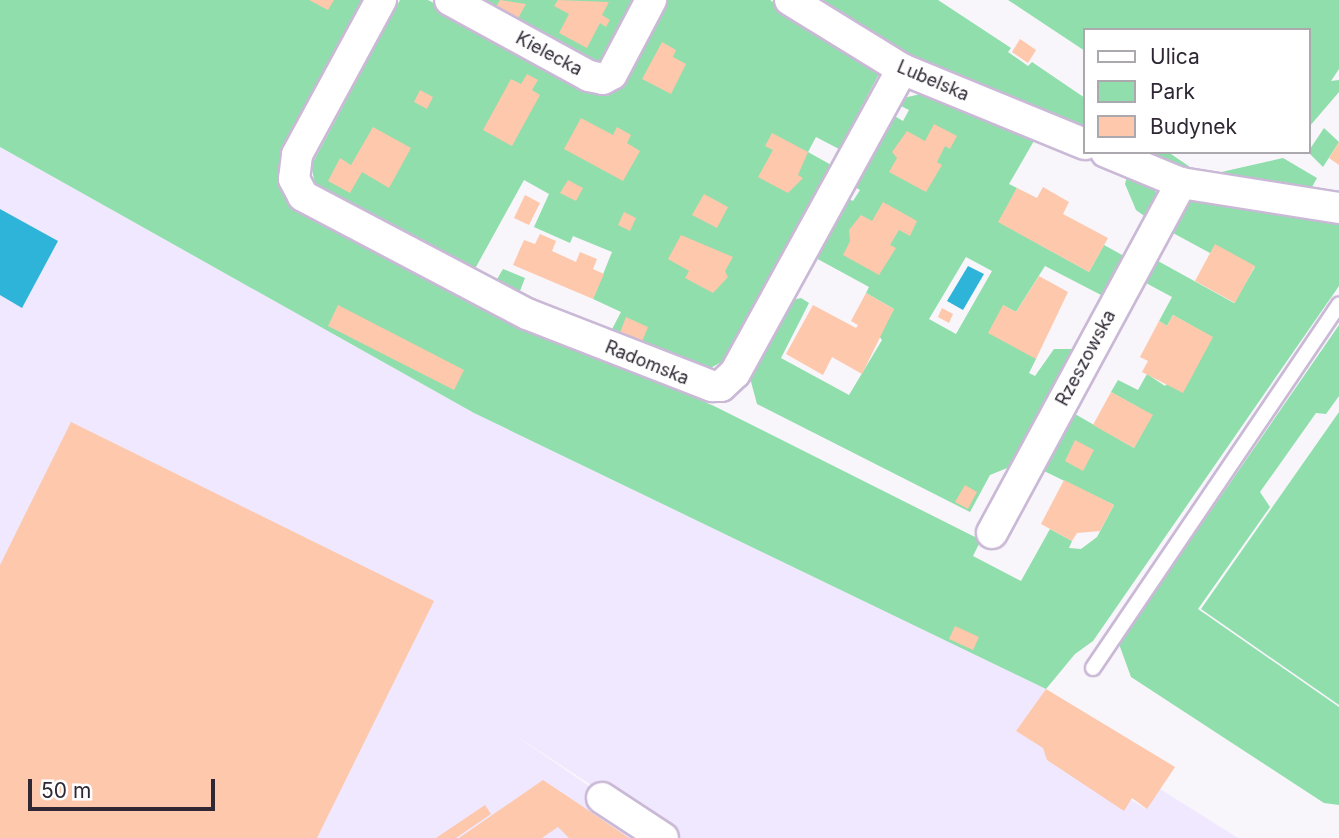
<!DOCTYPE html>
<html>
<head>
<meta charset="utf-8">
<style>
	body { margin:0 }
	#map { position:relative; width:1339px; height:838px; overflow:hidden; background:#f8f5fb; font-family:Inter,sans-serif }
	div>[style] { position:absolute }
	.industrial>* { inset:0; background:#f0e8fe }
	.green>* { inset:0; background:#8fdeac }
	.water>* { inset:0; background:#2eb4d8 }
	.building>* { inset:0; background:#fdc8ab }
	.roads { filter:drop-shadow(2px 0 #cab9d6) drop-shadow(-2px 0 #cab9d6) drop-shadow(0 2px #cab9d6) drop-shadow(0 -2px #cab9d6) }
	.service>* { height:14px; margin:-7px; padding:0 7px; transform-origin:7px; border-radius:7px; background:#fff }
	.minor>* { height:30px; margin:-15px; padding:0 15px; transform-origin:15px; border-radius:15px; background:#fff }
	span { translate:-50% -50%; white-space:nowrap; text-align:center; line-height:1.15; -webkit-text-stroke:5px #fff; paint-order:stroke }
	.street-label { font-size:18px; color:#2f2834 }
	.legend { position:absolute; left:1083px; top:28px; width:228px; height:126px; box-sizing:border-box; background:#fff; border:2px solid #aca9ae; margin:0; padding:9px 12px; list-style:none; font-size:21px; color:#2f2834 }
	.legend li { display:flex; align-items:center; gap:14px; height:35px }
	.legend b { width:35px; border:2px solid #aca9ae }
	.scale { position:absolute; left:28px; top:779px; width:187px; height:32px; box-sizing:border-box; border:4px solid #2f2834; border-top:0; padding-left:9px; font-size:21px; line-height:24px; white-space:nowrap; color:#2f2834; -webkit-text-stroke:5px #fff; paint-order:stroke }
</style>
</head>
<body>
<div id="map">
	<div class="industrial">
		<i style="clip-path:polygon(0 147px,474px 413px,1046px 689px,1016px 731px,1146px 809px,1160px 789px,1238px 838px,672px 838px,509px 731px,664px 838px,0 838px)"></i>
	</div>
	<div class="green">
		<i style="clip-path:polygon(0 0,375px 0,289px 179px,514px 320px,714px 406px,981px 540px,973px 556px,1021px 581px,1050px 529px,1072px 541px,1069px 548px,1081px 549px,1097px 537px,1114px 505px,1044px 471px,1075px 414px,1134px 448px,1152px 415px,1111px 392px,1118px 380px,1138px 390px,1147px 374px,1165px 386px,1212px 337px,1173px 315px,1167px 326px,1159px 321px,1172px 297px,1146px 283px,1158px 261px,1234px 303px,1255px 267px,1210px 253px,1173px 233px,1172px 215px,1188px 197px,1339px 218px,1339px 286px,1093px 641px,1075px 654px,1046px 689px,474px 413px,0 147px)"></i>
		<i style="clip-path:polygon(400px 0,428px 0,608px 96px,660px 0,770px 0,880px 72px,839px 149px,816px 137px,808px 152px,833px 166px,723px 361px,702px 373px,609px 335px,621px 312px,593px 299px,612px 252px,573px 236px,570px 243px,534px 227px,549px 194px,524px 180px,471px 276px,318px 196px,311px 166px)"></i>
		<i style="clip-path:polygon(467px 0,637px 0,603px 67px)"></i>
		<i style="clip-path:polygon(808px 0,938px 0,1011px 48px,1008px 52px,1028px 66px,1032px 62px,1085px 98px,1085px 134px,921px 68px)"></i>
		<i style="clip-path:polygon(1008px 0,1339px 0,1339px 69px,1331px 81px,1339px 80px,1339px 92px,1309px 127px,1309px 30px,1085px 30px,1085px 51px)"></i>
		<i style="clip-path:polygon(evenodd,925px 93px,1035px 139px,1009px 184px,1017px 188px,999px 222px,1089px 272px,1104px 245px,1124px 256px,1103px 296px,1045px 266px,1016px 312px,1003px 305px,1036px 359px,1029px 373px,1035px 376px,1054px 349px,1074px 349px,1012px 466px,990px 475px,970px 512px,757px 404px,750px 378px,792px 300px,801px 298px,809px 303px,781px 358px,849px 395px,882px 340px,879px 336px,894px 309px,866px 293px,869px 287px,814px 257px,844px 196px,853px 201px,860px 190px,850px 184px,891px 114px,903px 121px,909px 110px,897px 104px,899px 99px,925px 93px,966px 257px,992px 271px,956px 334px,929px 319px,966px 257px)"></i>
		<i style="clip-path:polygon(1324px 128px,1339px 142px,1323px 167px,1308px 152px)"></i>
		<i style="clip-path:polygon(1045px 140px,1148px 181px,1159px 197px,1150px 220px,1136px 210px,1125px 184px,1127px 176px)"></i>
		<i style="clip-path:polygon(1128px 152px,1168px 152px,1190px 167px,1217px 173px,1283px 158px,1317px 178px,1312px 187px,1339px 191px,1339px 199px,1182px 174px)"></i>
		<i style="clip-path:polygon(503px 269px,525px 278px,518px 296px,493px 286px)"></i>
		<i style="clip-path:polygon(1339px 325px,1339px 396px,1326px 414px,1316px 413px,1260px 492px,1270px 507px,1198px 609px,1339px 707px,1339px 805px,1324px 803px,1131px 677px,1119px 644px)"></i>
		<i style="clip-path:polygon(1339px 412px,1339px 705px,1201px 609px)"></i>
	</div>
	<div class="water">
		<i style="clip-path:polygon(0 209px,58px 241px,22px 308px,0 295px)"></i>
		<i style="clip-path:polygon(968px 266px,984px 274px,963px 310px,947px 301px)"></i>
	</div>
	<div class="building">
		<i style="clip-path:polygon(309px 0,334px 0,328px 10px)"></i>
		<i style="clip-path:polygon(500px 0,526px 4px,516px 22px,494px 10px)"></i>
		<i style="clip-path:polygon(558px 0,609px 2px,602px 15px,610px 20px,606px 27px,600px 23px,587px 48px,559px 33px,569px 14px,554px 6px)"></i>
		<i style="clip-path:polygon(1020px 39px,1036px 50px,1028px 63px,1012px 52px)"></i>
		<i style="clip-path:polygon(662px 42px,676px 50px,673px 57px,686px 64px,671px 94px,642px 79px)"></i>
		<i style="clip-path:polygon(527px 74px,538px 80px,532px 90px,540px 95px,512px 146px,483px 130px,511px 79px,521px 84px)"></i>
		<i style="clip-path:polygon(420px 90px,433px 97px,427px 109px,414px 102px)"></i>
		<i style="clip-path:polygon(581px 118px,613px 135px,617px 127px,631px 135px,627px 143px,640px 151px,623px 181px,564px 149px)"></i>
		<i style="clip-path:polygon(934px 124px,957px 136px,950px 149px,945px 146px,937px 162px,942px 165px,926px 192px,889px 172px,897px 158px,892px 152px,907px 131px,925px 141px)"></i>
		<i style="clip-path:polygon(373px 127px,411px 148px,389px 188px,362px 172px,350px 193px,328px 181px,340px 158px,351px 165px)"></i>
		<i style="clip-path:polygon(772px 133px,808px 152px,798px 175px,803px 178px,788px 193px,758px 177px,773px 150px,765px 146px)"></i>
		<i style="clip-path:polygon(1339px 142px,1339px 165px,1329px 158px)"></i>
		<i style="clip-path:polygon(568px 180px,583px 188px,576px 201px,560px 193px)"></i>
		<i style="clip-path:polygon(1043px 187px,1069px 202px,1063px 214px,1108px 238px,1089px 272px,998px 222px,1017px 188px,1037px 198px)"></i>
		<i style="clip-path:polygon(704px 194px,728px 207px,717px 228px,692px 215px)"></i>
		<i style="clip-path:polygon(525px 195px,540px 203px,529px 225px,514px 218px)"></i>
		<i style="clip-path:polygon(883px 202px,917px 221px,910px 236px,899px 230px,890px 245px,896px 248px,879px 275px,843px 255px,850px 241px,849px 230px,861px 215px,872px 221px)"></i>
		<i style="clip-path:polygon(624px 212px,636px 218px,630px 231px,618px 225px)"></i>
		<i style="clip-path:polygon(540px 234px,556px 241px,552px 251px,576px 262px,580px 252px,597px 259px,593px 269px,604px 274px,593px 299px,513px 265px,524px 240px,535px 244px)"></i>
		<i style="clip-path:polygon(681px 235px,733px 257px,725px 271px,728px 277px,713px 293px,685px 278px,689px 271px,668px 259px)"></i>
		<i style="clip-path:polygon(1215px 244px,1255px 266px,1235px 303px,1195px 281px)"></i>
		<i style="clip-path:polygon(1039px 276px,1068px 292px,1036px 359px,988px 333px,1003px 305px,1016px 312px)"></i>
		<i style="clip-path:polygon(866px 293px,894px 309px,862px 374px,832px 357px,823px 375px,786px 354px,813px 305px,856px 328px,858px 325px,851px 321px)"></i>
		<i style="clip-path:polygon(338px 305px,464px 370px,454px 390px,328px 326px)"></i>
		<i style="clip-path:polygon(942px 308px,953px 314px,949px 323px,938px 317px)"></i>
		<i style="clip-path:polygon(1173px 315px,1213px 337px,1183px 393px,1142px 372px,1148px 361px,1140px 357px,1159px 321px,1167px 326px)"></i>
		<i style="clip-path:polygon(626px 317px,648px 327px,641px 344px,619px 335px)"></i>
		<i style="clip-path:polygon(1111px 392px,1153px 415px,1134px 448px,1093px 425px)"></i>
		<i style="clip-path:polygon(71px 422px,434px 601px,317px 838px,0 838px,0 565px)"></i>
		<i style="clip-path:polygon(1075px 440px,1094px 450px,1083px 471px,1065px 461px)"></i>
		<i style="clip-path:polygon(1064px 480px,1114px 505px,1100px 531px,1077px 533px,1072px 541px,1041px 524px)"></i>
		<i style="clip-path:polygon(965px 485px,977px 492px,968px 509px,955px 502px)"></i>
		<i style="clip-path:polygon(955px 626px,979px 637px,973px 650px,949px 639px)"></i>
		<i style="clip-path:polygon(1046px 689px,1175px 767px,1147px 809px,1132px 798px,1124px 811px,1047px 760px,1043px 748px,1016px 731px)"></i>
		<i style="clip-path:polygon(543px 780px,576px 802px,629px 838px,569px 838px,558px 827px,542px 838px,459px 838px)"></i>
		<i style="clip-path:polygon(485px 805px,491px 814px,456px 838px,436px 838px)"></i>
	</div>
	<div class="roads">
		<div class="service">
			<i style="left:1093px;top:668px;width:439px;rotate:-55.9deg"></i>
		</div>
		<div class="minor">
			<i style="left:381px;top:0;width:176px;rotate:118.5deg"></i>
			<i style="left:297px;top:155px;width:24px;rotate:97deg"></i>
			<i style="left:294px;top:179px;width:19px;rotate:62deg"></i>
			<i style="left:303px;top:196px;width:253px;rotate:27.8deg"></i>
			<i style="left:527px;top:314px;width:199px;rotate:21.3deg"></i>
			<i style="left:712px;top:386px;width:9px"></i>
			<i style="left:721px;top:386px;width:19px;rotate:-43deg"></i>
			<i style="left:735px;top:373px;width:347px;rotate:-61.2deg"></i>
			<i style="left:450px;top:0;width:158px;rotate:28.7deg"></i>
			<i style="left:589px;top:76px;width:14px;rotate:12deg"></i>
			<i style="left:603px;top:79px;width:10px;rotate:-29deg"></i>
			<i style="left:612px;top:74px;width:84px;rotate:-62.2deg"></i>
			<i style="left:790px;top:0;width:132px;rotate:31.6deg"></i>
			<i style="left:902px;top:69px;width:198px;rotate:22.3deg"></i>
			<i style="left:1106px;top:152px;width:81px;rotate:22.5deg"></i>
			<i style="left:1181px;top:183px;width:160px;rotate:9deg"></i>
			<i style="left:992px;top:533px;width:398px;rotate:-61.6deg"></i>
			<i style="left:602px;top:798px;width:73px;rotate:33.3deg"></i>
		</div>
	</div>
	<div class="street-label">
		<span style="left:549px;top:54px;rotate:28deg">Kielecka</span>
		<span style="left:933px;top:81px;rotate:23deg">Lubelska</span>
		<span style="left:1086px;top:358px;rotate:-62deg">Rzeszowska</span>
		<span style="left:647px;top:363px;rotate:22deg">Radomska</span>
	</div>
	<ul class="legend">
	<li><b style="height:9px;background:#fff"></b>Ulica</li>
	<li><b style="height:19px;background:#8fdeac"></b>Park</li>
	<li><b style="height:19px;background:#fdc8ab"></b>Budynek</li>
	</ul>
	<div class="scale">50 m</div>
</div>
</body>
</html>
